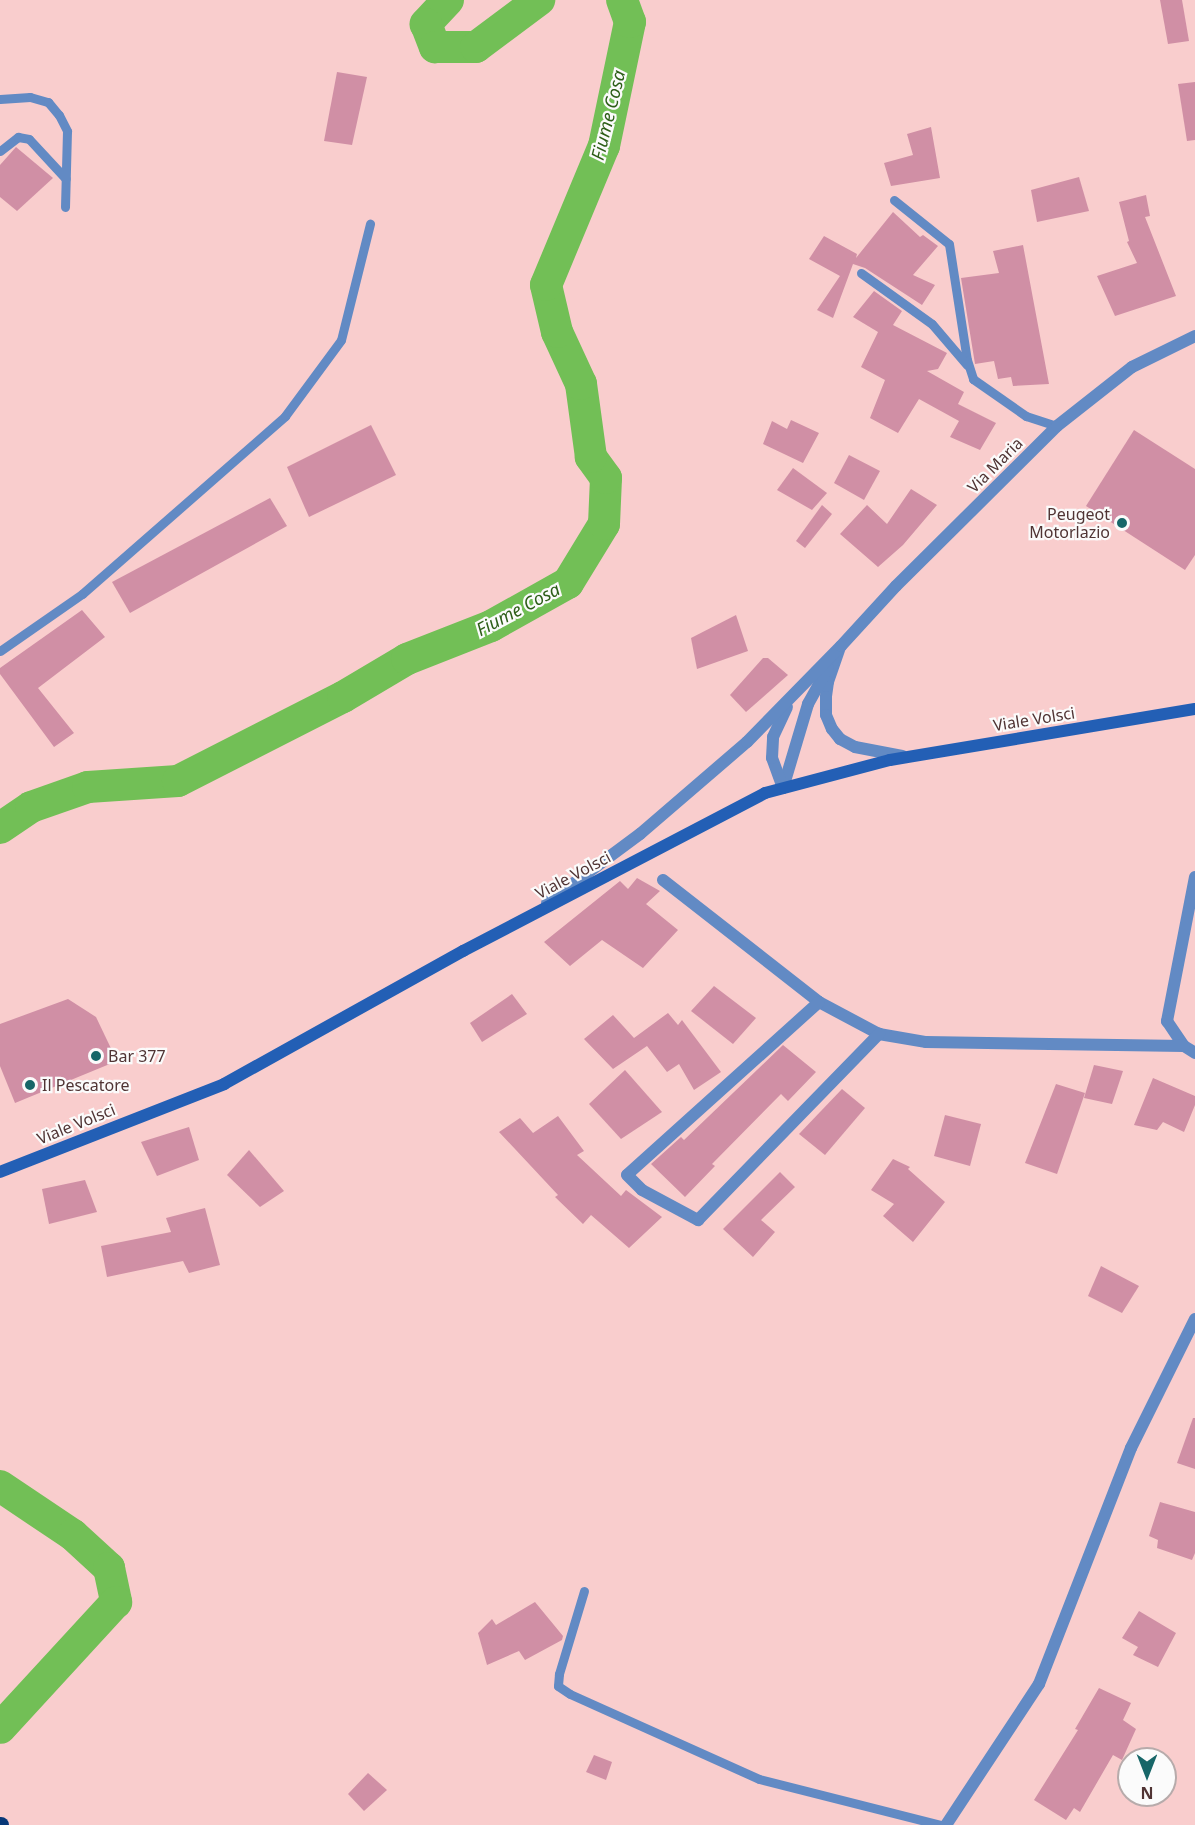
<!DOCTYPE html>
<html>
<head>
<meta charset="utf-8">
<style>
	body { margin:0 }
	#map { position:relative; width:1195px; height:1825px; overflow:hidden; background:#f9cdcd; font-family:"Noto Sans",sans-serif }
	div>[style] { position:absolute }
	.river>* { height:32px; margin:-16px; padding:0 16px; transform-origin:16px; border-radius:16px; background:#72bf56 }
	.building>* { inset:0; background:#d08fa5 }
	.service>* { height:9px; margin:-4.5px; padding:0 4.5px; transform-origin:4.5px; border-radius:4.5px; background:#628ac4 }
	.minor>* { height:12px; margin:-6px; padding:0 6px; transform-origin:6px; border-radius:6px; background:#628ac4 }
	.tertiary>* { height:12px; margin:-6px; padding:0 6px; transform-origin:6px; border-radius:6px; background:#628ac4 }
	.secondary>* { height:12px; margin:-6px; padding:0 6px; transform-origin:6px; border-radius:6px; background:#235fb5 }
	.trunk>* { height:16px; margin:-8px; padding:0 8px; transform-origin:8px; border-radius:8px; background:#083878 }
	.dots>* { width:16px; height:16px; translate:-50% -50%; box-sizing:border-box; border:3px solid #fbfbfb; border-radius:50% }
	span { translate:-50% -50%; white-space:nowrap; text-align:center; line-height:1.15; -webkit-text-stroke:4.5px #fbfbfb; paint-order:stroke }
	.street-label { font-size:16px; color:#503434 }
	.poi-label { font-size:16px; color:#503434 }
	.right { translate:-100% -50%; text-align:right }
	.left { translate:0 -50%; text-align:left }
	.water-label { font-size:18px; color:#2d5e18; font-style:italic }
	.north { position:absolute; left:1117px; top:1747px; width:60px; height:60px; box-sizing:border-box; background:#fbfbfb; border:2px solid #b7abab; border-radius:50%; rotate:180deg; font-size:16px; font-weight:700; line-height:24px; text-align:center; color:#503434 }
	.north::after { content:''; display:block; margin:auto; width:21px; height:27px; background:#176668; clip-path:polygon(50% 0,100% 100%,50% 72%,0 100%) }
</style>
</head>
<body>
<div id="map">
	<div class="river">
		<i style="left:448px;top:0;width:33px;rotate:133deg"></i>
		<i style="left:426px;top:24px;width:25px;rotate:69deg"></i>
		<i style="left:435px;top:47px;width:41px"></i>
		<i style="left:476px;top:47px;width:79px;rotate:-36.7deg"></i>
		<i style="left:0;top:828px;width:37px;rotate:-34deg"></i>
		<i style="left:31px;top:807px;width:60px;rotate:-19.3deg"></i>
		<i style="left:88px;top:787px;width:90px;rotate:-3.8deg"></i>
		<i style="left:178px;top:781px;width:185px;rotate:-27deg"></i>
		<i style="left:343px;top:697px;width:74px;rotate:-30.7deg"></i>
		<i style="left:407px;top:659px;width:90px;rotate:-21.4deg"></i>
		<i style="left:491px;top:626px;width:88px;rotate:-29.2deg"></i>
		<i style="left:568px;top:583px;width:69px;rotate:-58.6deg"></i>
		<i style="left:604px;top:524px;width:46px;rotate:-87.5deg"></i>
		<i style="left:606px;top:478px;width:26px;rotate:-126deg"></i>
		<i style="left:591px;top:457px;width:74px;rotate:-97.8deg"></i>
		<i style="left:581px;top:384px;width:57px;rotate:-114.8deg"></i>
		<i style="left:557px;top:332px;width:48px;rotate:-103.2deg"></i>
		<i style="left:546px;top:285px;width:151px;rotate:-67.4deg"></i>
		<i style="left:604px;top:146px;width:127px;rotate:-78.2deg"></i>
		<i style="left:630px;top:22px;width:23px;rotate:-110deg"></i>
		<i style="left:0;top:1486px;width:88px;rotate:33.9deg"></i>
		<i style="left:73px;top:1535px;width:49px;rotate:42.5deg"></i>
		<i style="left:109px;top:1568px;width:35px;rotate:78deg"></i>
		<i style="left:116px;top:1602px;width:171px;rotate:132.6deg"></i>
	</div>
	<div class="building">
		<i style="clip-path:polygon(1160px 0,1182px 0,1189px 41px,1168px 44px)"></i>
		<i style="clip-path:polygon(337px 72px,367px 77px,352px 145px,324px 141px)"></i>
		<i style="clip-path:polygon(1195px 82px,1195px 140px,1187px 141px,1178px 84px)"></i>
		<i style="clip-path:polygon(931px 127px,940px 178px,891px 186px,884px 163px,913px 155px,907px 134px)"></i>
		<i style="clip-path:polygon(16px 147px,53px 178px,17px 211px,0 197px,0 165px)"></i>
		<i style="clip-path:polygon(1079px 177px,1089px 211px,1037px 222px,1031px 190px)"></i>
		<i style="clip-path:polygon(1146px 195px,1150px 216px,1145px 217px,1176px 296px,1115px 316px,1097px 276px,1137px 263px,1127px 242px,1129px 241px,1119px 202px)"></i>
		<i style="clip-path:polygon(893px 212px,920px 237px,923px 235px,938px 246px,913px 275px,935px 285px,922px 305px,865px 268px,853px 264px,833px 318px,817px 310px,840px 276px,809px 259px,824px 236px,857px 254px,856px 258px)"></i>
		<i style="clip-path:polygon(1023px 245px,1049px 384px,1013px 386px,1011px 377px,998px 379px,994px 361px,975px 364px,961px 278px,999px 273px,993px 251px)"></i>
		<i style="clip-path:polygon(874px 291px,902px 311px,893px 325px,947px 353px,938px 369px,927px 371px,964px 392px,958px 404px,996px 423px,980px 450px,950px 437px,959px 421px,919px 399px,898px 433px,870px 418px,885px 380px,861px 367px,878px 332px,853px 317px)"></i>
		<i style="clip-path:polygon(791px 420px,819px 433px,803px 463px,763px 444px,772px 421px,787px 429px)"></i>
		<i style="clip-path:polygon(371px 425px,396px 475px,309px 517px,287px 467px)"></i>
		<i style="clip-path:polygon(1134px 430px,1195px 469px,1195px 555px,1185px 570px,1086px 506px)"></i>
		<i style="clip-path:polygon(849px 455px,880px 471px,864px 500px,834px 483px)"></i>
		<i style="clip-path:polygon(793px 468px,827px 493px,812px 510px,777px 490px)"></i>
		<i style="clip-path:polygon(911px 489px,937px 505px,903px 545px,878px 567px,840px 534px,867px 505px,887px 524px)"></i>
		<i style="clip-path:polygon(270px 498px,287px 526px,130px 613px,112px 582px)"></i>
		<i style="clip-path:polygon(822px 505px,832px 514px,805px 548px,796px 541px)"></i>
		<i style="clip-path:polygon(82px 610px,105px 637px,38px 688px,74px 733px,54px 747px,0 674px,0 668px)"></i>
		<i style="clip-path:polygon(736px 615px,748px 651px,697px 669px,691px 638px)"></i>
		<i style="clip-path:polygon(763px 658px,768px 658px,788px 675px,746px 712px,730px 695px)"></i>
		<i style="clip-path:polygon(637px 878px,660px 891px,646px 904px,678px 930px,643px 968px,602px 940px,570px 966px,544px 942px,620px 881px,628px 889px)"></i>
		<i style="clip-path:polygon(714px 986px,756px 1018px,733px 1044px,691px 1011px)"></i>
		<i style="clip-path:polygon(512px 994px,527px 1014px,482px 1042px,470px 1023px)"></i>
		<i style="clip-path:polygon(68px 999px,96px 1017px,117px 1061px,15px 1103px,0 1066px,0 1024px)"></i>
		<i style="clip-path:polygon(668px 1013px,678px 1025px,682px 1020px,721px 1072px,694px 1090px,679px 1064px,667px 1072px,647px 1046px,613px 1069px,584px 1039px,613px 1015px,634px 1038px)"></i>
		<i style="clip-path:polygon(783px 1045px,816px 1072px,788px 1101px,781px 1094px,712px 1164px,715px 1166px,685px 1197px,651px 1164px,681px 1137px,684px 1140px)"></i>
		<i style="clip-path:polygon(1094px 1065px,1123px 1071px,1112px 1104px,1084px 1098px)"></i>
		<i style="clip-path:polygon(625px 1070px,662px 1112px,621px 1139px,589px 1104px)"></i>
		<i style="clip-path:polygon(1153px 1078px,1195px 1096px,1195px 1105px,1184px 1132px,1163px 1122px,1157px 1130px,1134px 1125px)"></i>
		<i style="clip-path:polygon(1056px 1084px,1085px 1093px,1057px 1174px,1025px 1163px)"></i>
		<i style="clip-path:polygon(842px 1089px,865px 1108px,825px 1155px,799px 1134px)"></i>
		<i style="clip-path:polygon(945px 1115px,981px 1124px,970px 1166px,934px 1156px)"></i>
		<i style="clip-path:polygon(558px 1116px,584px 1151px,577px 1155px,621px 1196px,626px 1190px,662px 1217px,629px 1248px,591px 1215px,583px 1224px,555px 1197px,558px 1195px,499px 1132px,520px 1118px,533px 1133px)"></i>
		<i style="clip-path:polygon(189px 1127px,199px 1160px,157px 1176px,141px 1142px)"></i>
		<i style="clip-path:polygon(249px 1150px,284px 1191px,260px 1207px,227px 1175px)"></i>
		<i style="clip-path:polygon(893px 1159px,910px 1167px,908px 1169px,945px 1202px,913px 1242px,883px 1216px,894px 1204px,871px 1190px)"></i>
		<i style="clip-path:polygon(780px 1172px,795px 1187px,761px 1220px,775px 1232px,753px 1257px,723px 1229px)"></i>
		<i style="clip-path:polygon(85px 1180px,97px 1212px,49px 1224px,42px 1189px)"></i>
		<i style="clip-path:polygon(205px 1208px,220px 1265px,189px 1273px,183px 1261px,107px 1277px,101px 1246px,171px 1232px,166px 1218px)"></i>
		<i style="clip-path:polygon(1101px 1266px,1139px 1286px,1122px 1313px,1088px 1296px)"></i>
		<i style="clip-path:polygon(1193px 1418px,1195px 1418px,1195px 1469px,1177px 1463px)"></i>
		<i style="clip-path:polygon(1160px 1502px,1195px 1512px,1195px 1553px,1192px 1560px,1157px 1548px,1158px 1540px,1149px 1536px)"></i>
		<i style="clip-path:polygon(535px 1602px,563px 1636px,562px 1640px,525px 1660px,519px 1651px,487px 1665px,478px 1633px,492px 1619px,496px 1625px)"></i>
		<i style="clip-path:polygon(1139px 1611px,1176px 1633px,1158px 1667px,1133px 1655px,1138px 1647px,1122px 1638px)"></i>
		<i style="clip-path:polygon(1099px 1688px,1131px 1703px,1123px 1720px,1136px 1729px,1122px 1760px,1113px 1755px,1080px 1812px,1074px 1808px,1066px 1820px,1034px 1800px,1078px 1730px,1075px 1729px)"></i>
		<i style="clip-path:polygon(594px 1755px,612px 1762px,606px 1780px,586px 1772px)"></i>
		<i style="clip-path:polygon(368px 1773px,387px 1790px,364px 1811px,348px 1794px)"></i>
	</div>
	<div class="service">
		<i style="left:0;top:99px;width:30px;rotate:-4deg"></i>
		<i style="left:30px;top:97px;width:19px;rotate:16deg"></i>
		<i style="left:48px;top:102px;width:17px;rotate:50deg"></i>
		<i style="left:59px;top:115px;width:18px;rotate:63deg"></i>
		<i style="left:67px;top:131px;width:76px;rotate:91.5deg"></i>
		<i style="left:0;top:151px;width:23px;rotate:-38deg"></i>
		<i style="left:18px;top:137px;width:11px;rotate:10deg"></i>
		<i style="left:29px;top:139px;width:54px;rotate:47.2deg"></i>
		<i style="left:894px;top:200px;width:70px;rotate:38.7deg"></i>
		<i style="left:949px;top:244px;width:117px;rotate:81.2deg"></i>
		<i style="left:967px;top:360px;width:20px;rotate:72deg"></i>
		<i style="left:973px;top:379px;width:65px;rotate:34.9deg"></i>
		<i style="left:1026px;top:416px;width:33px;rotate:18deg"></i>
		<i style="left:861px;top:273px;width:87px;rotate:35.7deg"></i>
		<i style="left:932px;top:324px;width:54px;rotate:49.5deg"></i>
		<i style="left:0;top:651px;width:100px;rotate:-34.8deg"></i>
		<i style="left:82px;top:594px;width:270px;rotate:-41.2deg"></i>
		<i style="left:285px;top:416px;width:94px;rotate:-53.6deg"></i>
		<i style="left:341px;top:340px;width:120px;rotate:-76deg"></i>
		<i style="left:584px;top:1591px;width:87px;rotate:106.8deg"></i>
		<i style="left:559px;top:1674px;width:12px;rotate:95deg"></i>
		<i style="left:558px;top:1686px;width:14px;rotate:34deg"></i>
		<i style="left:570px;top:1694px;width:207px;rotate:24.2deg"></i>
		<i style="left:759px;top:1779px;width:188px;rotate:14.2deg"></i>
	</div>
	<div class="minor">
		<i style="left:1195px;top:877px;width:147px;rotate:101deg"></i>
		<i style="left:1167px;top:1021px;width:30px;rotate:56deg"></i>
		<i style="left:1184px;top:1046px;width:13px;rotate:32deg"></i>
		<i style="left:663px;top:880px;width:198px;rotate:38deg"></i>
		<i style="left:819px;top:1002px;width:68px;rotate:28.1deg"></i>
		<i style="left:879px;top:1034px;width:48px;rotate:9.7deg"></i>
		<i style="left:926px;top:1042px;width:258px;rotate:0.9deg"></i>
		<i style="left:819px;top:1002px;width:258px;rotate:138deg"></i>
		<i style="left:627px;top:1175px;width:21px;rotate:45deg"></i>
		<i style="left:642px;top:1190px;width:64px;rotate:28.2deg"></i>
		<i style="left:698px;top:1220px;width:260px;rotate:-45.8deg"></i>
		<i style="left:946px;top:1825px;width:169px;rotate:-56.6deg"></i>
		<i style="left:1039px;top:1684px;width:253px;rotate:-68.7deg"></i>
		<i style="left:1131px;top:1448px;width:144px;rotate:-63.6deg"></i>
	</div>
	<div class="tertiary">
		<i style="left:839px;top:650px;width:34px;rotate:109deg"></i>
		<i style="left:828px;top:682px;width:15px;rotate:98deg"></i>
		<i style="left:826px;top:697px;width:18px;rotate:90deg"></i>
		<i style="left:826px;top:715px;width:15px;rotate:67deg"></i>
		<i style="left:832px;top:729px;width:13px;rotate:51deg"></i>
		<i style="left:840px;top:739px;width:17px;rotate:28deg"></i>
		<i style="left:855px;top:747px;width:48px;rotate:10.8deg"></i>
		<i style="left:783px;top:788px;width:88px;rotate:-73.4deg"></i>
		<i style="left:808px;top:704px;width:41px;rotate:-60.9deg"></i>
		<i style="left:783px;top:788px;width:32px;rotate:-110deg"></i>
		<i style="left:772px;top:758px;width:21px;rotate:-87deg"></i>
		<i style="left:773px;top:737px;width:33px;rotate:-65deg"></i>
		<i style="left:547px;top:903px;width:116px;rotate:-36.6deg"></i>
		<i style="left:640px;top:834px;width:141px;rotate:-40.7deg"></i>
		<i style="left:747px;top:742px;width:134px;rotate:-45.6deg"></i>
		<i style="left:841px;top:646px;width:81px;rotate:-47.5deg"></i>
		<i style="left:896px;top:586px;width:227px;rotate:-44.8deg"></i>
		<i style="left:1057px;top:426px;width:95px;rotate:-38.2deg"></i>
		<i style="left:1132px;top:367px;width:70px;rotate:-26.2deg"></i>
	</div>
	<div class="secondary">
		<i style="left:0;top:1172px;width:241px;rotate:-21.4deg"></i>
		<i style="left:224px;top:1084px;width:274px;rotate:-29.1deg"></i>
		<i style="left:463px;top:951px;width:341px;rotate:-27.6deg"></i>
		<i style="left:765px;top:793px;width:129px;rotate:-14.8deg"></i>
		<i style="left:890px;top:760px;width:309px;rotate:-9.5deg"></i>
	</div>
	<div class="trunk">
		<i style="left:0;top:1825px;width:1px"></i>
	</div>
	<div class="dots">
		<i style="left:1122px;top:523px;background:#176668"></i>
		<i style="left:96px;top:1056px;background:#176668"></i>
		<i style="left:30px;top:1085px;background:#176668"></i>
	</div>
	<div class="street-label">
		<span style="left:995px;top:465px;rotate:-45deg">Via Maria</span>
		<span style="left:1034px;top:719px;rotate:-9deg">Viale Volsci</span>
		<span style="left:573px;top:875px;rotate:-28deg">Viale Volsci</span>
		<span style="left:76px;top:1124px;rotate:-22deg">Viale Volsci</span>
	</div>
	<div class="poi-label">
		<span class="right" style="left:1110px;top:523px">Peugeot<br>Motorlazio</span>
		<span class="left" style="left:108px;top:1056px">Bar 377</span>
		<span class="left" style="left:42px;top:1085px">Il Pescatore</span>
	</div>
	<div class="water-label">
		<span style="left:608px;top:115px;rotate:-76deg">Fiume Cosa</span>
		<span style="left:518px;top:609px;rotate:-28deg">Fiume Cosa</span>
	</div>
	<div class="north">N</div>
</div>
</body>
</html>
